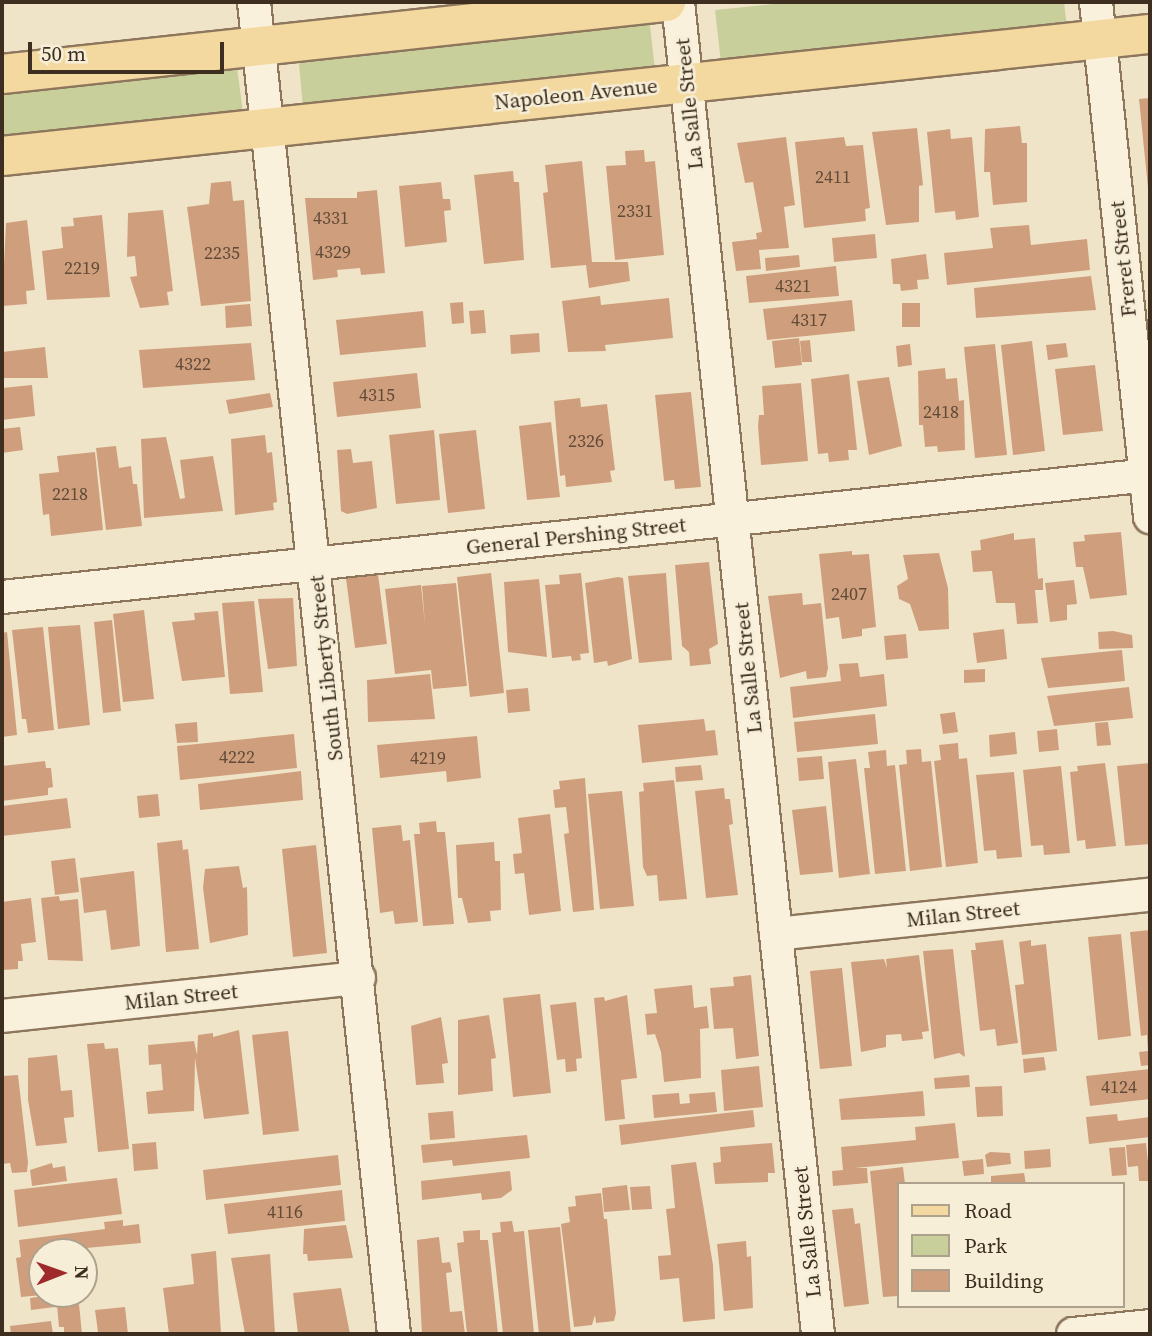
<!DOCTYPE html>
<html>
<head>
<meta charset="utf-8">
<style>
	body { margin:0 }
	#map { position:relative; width:1152px; height:1336px; overflow:hidden; background:#f0e4c8; font-family:"Source Serif 4",serif }
	div>[style] { position:absolute }
	.green>* { inset:0; background:#c9cf9b }
	.building>* { inset:0; background:#cf9f7d }
	.roads { filter:drop-shadow(2px 0 #8d765c) drop-shadow(-2px 0 #8d765c) drop-shadow(0 2px #8d765c) drop-shadow(0 -2px #8d765c) }
	.minor>* { height:32px; margin:-16px; padding:0 16px; transform-origin:16px; border-radius:16px; background:#faf1dc }
	.major>* { height:38px; margin:-19px; padding:0 19px; transform-origin:19px; border-radius:19px; background:#f3d9a0 }
	span { translate:-50% -50%; white-space:nowrap; text-align:center; line-height:1.15; -webkit-text-stroke:5px #f7eed8; paint-order:stroke }
	.number-label { font-size:18px; color:#624a37 }
	.number-label span { -webkit-text-stroke-width:0 }
	.street-label { font-size:21px; color:#3d2e20 }
	.frame { position:absolute; inset:0; border:4px solid #3d2e20; pointer-events:none }
	.legend { position:absolute; left:897px; top:1182px; width:228px; height:126px; box-sizing:border-box; background:#f7eed8; border:2px solid #ada18e; margin:0; padding:9px 12px; list-style:none; font-size:21px; color:#3d2e20 }
	.legend li { display:flex; align-items:center; gap:14px; height:35px }
	.legend b { width:35px; border:2px solid #ada18e }
	.north { position:absolute; left:28px; top:1238px; width:70px; height:70px; box-sizing:border-box; background:#f7eed8; border:2px solid #ada18e; border-radius:50%; rotate:89deg; font-size:19px; font-weight:700; line-height:28px; text-align:center; color:#3d2e20 }
	.north::after { content:''; display:block; margin:auto; width:24px; height:32px; background:#9e2a2b; clip-path:polygon(50% 0,100% 100%,50% 72%,0 100%) }
	.scale { position:absolute; left:28px; top:42px; width:196px; height:32px; box-sizing:border-box; border:4px solid #3d2e20; border-top:0; padding-left:9px; font-size:21px; line-height:24px; white-space:nowrap; color:#3d2e20; -webkit-text-stroke:5px #f7eed8; paint-order:stroke }
</style>
</head>
<body>
<div id="map">
	<div class="green">
		<i style="clip-path:polygon(794px 2px,1064px 2px,1067px 27px,721px 63px,715px 10px)"></i>
		<i style="clip-path:polygon(649px 16px,655px 70px,303px 107px,298px 54px)"></i>
		<i style="clip-path:polygon(236px 59px,243px 113px,2px 140px,2px 85px)"></i>
	</div>
	<div class="building">
		<i style="clip-path:polygon(1150px 98px,1150px 188px,1148px 188px,1139px 99px)"></i>
		<i style="clip-path:polygon(1020px 126px,1022px 143px,1027px 143px,1027px 202px,993px 205px,990px 172px,984px 172px,985px 129px)"></i>
		<i style="clip-path:polygon(917px 128px,923px 185px,919px 186px,919px 222px,886px 225px,872px 132px)"></i>
		<i style="clip-path:polygon(950px 129px,951px 139px,972px 137px,979px 217px,956px 220px,955px 211px,935px 213px,927px 132px)"></i>
		<i style="clip-path:polygon(786px 137px,795px 205px,784px 207px,789px 248px,759px 250px,761px 269px,736px 271px,732px 242px,757px 239px,756px 233px,762px 232px,753px 182px,745px 183px,737px 143px)"></i>
		<i style="clip-path:polygon(844px 137px,846px 146px,863px 145px,870px 208px,865px 209px,866px 221px,804px 228px,795px 142px)"></i>
		<i style="clip-path:polygon(644px 150px,645px 162px,655px 161px,664px 255px,615px 260px,606px 166px,626px 165px,625px 151px)"></i>
		<i style="clip-path:polygon(582px 161px,592px 262px,628px 262px,630px 281px,589px 288px,586px 265px,551px 268px,543px 193px,548px 192px,545px 165px)"></i>
		<i style="clip-path:polygon(513px 171px,514px 182px,519px 182px,524px 260px,484px 264px,474px 175px)"></i>
		<i style="clip-path:polygon(231px 181px,233px 201px,244px 200px,251px 301px,201px 306px,187px 207px,209px 204px,211px 183px)"></i>
		<i style="clip-path:polygon(441px 182px,443px 199px,450px 199px,451px 210px,444px 211px,447px 242px,405px 247px,399px 186px)"></i>
		<i style="clip-path:polygon(377px 190px,385px 273px,361px 275px,360px 268px,337px 270px,338px 277px,313px 280px,305px 198px,357px 198px,357px 192px)"></i>
		<i style="clip-path:polygon(163px 210px,173px 291px,167px 292px,169px 305px,140px 308px,130px 277px,137px 276px,135px 256px,127px 257px,128px 213px)"></i>
		<i style="clip-path:polygon(102px 215px,110px 297px,47px 300px,42px 251px,63px 248px,61px 227px,74px 226px,73px 218px)"></i>
		<i style="clip-path:polygon(27px 220px,35px 290px,26px 291px,27px 304px,2px 306px,6px 223px)"></i>
		<i style="clip-path:polygon(1029px 225px,1031px 245px,1087px 239px,1090px 270px,947px 285px,944px 253px,993px 248px,990px 228px)"></i>
		<i style="clip-path:polygon(875px 234px,877px 258px,834px 262px,832px 238px)"></i>
		<i style="clip-path:polygon(926px 254px,929px 279px,917px 280px,918px 289px,901px 291px,900px 284px,893px 284px,891px 259px)"></i>
		<i style="clip-path:polygon(799px 255px,800px 267px,766px 271px,765px 258px)"></i>
		<i style="clip-path:polygon(836px 266px,839px 296px,749px 303px,746px 276px)"></i>
		<i style="clip-path:polygon(1091px 276px,1096px 310px,976px 318px,974px 288px)"></i>
		<i style="clip-path:polygon(600px 296px,601px 305px,669px 298px,673px 338px,605px 345px,606px 351px,568px 352px,562px 301px)"></i>
		<i style="clip-path:polygon(852px 300px,855px 331px,767px 340px,763px 309px)"></i>
		<i style="clip-path:polygon(463px 302px,464px 323px,452px 324px,450px 303px)"></i>
		<i style="clip-path:polygon(902px 303px,920px 303px,920px 327px,902px 327px)"></i>
		<i style="clip-path:polygon(250px 304px,252px 326px,226px 328px,225px 306px)"></i>
		<i style="clip-path:polygon(484px 310px,486px 333px,471px 334px,469px 311px)"></i>
		<i style="clip-path:polygon(423px 311px,426px 347px,340px 355px,336px 320px)"></i>
		<i style="clip-path:polygon(539px 333px,540px 352px,511px 354px,510px 335px)"></i>
		<i style="clip-path:polygon(799px 338px,802px 365px,775px 368px,772px 341px)"></i>
		<i style="clip-path:polygon(810px 340px,812px 362px,802px 362px,800px 341px)"></i>
		<i style="clip-path:polygon(1032px 341px,1045px 451px,1013px 455px,1001px 345px)"></i>
		<i style="clip-path:polygon(251px 343px,255px 380px,143px 388px,139px 350px)"></i>
		<i style="clip-path:polygon(1066px 343px,1068px 357px,1048px 360px,1046px 345px)"></i>
		<i style="clip-path:polygon(910px 344px,912px 365px,898px 367px,896px 346px)"></i>
		<i style="clip-path:polygon(995px 344px,1007px 455px,975px 458px,964px 347px)"></i>
		<i style="clip-path:polygon(45px 347px,48px 378px,2px 378px,2px 352px)"></i>
		<i style="clip-path:polygon(1095px 365px,1103px 431px,1063px 435px,1055px 369px)"></i>
		<i style="clip-path:polygon(945px 368px,946px 379px,957px 378px,959px 401px,964px 400px,965px 450px,938px 452px,937px 446px,925px 447px,923px 425px,919px 425px,918px 371px)"></i>
		<i style="clip-path:polygon(417px 373px,421px 408px,337px 417px,333px 382px)"></i>
		<i style="clip-path:polygon(849px 374px,857px 450px,848px 450px,849px 460px,829px 462px,828px 453px,818px 454px,811px 379px)"></i>
		<i style="clip-path:polygon(889px 377px,902px 446px,869px 455px,857px 381px)"></i>
		<i style="clip-path:polygon(801px 383px,808px 461px,761px 465px,758px 426px,759px 415px,764px 415px,762px 386px)"></i>
		<i style="clip-path:polygon(32px 385px,35px 416px,2px 420px,2px 388px)"></i>
		<i style="clip-path:polygon(691px 392px,701px 487px,675px 489px,674px 480px,664px 481px,655px 395px)"></i>
		<i style="clip-path:polygon(270px 393px,273px 407px,229px 414px,226px 400px)"></i>
		<i style="clip-path:polygon(580px 398px,581px 407px,607px 404px,615px 470px,610px 471px,612px 482px,566px 487px,565px 475px,560px 476px,554px 401px)"></i>
		<i style="clip-path:polygon(551px 422px,560px 497px,527px 500px,519px 426px)"></i>
		<i style="clip-path:polygon(20px 427px,23px 450px,2px 453px,2px 429px)"></i>
		<i style="clip-path:polygon(434px 430px,440px 500px,396px 504px,389px 435px)"></i>
		<i style="clip-path:polygon(476px 430px,485px 509px,448px 513px,439px 434px)"></i>
		<i style="clip-path:polygon(265px 435px,267px 453px,272px 452px,277px 502px,273px 503px,274px 510px,235px 515px,231px 439px)"></i>
		<i style="clip-path:polygon(166px 437px,180px 499px,185px 498px,180px 460px,213px 456px,223px 511px,144px 518px,141px 439px)"></i>
		<i style="clip-path:polygon(116px 446px,119px 468px,131px 466px,133px 484px,137px 484px,142px 526px,106px 530px,96px 448px)"></i>
		<i style="clip-path:polygon(351px 449px,353px 463px,372px 461px,377px 508px,347px 514px,341px 511px,337px 450px)"></i>
		<i style="clip-path:polygon(95px 452px,103px 530px,51px 536px,49px 514px,43px 515px,39px 474px,59px 472px,57px 456px)"></i>
		<i style="clip-path:polygon(1121px 532px,1127px 595px,1090px 599px,1083px 567px,1076px 567px,1073px 542px,1085px 541px,1084px 535px)"></i>
		<i style="clip-path:polygon(1014px 533px,1014px 540px,1035px 538px,1038px 579px,1043px 578px,1043px 590px,1035px 590px,1038px 623px,1017px 624px,1015px 603px,996px 603px,992px 571px,973px 572px,971px 551px,981px 550px,980px 540px)"></i>
		<i style="clip-path:polygon(852px 551px,852px 555px,869px 554px,876px 627px,862px 629px,862px 636px,842px 639px,839px 617px,826px 619px,819px 554px)"></i>
		<i style="clip-path:polygon(939px 553px,948px 588px,949px 629px,919px 631px,910px 604px,899px 599px,897px 586px,908px 579px,903px 555px)"></i>
		<i style="clip-path:polygon(709px 562px,718px 644px,709px 649px,711px 664px,690px 666px,689px 652px,682px 646px,675px 565px)"></i>
		<i style="clip-path:polygon(491px 573px,504px 693px,470px 697px,457px 577px)"></i>
		<i style="clip-path:polygon(581px 573px,589px 653px,580px 654px,581px 660px,572px 661px,571px 656px,552px 658px,545px 585px,560px 584px,559px 575px)"></i>
		<i style="clip-path:polygon(666px 573px,672px 660px,639px 663px,628px 576px)"></i>
		<i style="clip-path:polygon(378px 574px,387px 644px,355px 648px,346px 578px)"></i>
		<i style="clip-path:polygon(618px 577px,623px 578px,632px 659px,608px 666px,607px 661px,594px 663px,585px 583px)"></i>
		<i style="clip-path:polygon(539px 579px,547px 657px,508px 652px,504px 582px)"></i>
		<i style="clip-path:polygon(1074px 580px,1077px 604px,1067px 605px,1067px 620px,1050px 622px,1045px 583px)"></i>
		<i style="clip-path:polygon(456px 583px,467px 686px,433px 689px,431px 670px,395px 674px,385px 589px,421px 585px,425px 625px,422px 586px)"></i>
		<i style="clip-path:polygon(802px 593px,803px 605px,821px 603px,828px 668px,826px 677px,807px 679px,806px 671px,780px 678px,768px 596px)"></i>
		<i style="clip-path:polygon(293px 598px,297px 666px,268px 669px,258px 599px)"></i>
		<i style="clip-path:polygon(254px 601px,263px 692px,230px 694px,222px 603px)"></i>
		<i style="clip-path:polygon(144px 610px,154px 699px,123px 702px,113px 614px)"></i>
		<i style="clip-path:polygon(218px 611px,225px 677px,182px 681px,172px 622px,195px 620px,194px 613px)"></i>
		<i style="clip-path:polygon(112px 620px,121px 711px,103px 713px,94px 622px)"></i>
		<i style="clip-path:polygon(80px 625px,90px 725px,58px 729px,48px 627px)"></i>
		<i style="clip-path:polygon(43px 627px,54px 730px,28px 733px,26px 719px,22px 719px,12px 630px)"></i>
		<i style="clip-path:polygon(1004px 629px,1007px 659px,977px 663px,973px 633px)"></i>
		<i style="clip-path:polygon(1113px 631px,1132px 635px,1133px 648px,1099px 649px,1098px 632px)"></i>
		<i style="clip-path:polygon(7px 632px,17px 735px,2px 737px,2px 633px)"></i>
		<i style="clip-path:polygon(906px 634px,908px 658px,886px 660px,884px 636px)"></i>
		<i style="clip-path:polygon(1122px 650px,1125px 681px,1048px 688px,1041px 658px)"></i>
		<i style="clip-path:polygon(858px 663px,860px 677px,884px 674px,887px 706px,793px 718px,790px 687px,841px 681px,839px 664px)"></i>
		<i style="clip-path:polygon(985px 669px,985px 682px,964px 683px,964px 670px)"></i>
		<i style="clip-path:polygon(430px 674px,435px 719px,368px 722px,367px 680px)"></i>
		<i style="clip-path:polygon(1129px 687px,1133px 718px,1054px 726px,1047px 696px)"></i>
		<i style="clip-path:polygon(528px 688px,530px 711px,508px 713px,506px 690px)"></i>
		<i style="clip-path:polygon(955px 712px,958px 732px,943px 734px,940px 714px)"></i>
		<i style="clip-path:polygon(875px 714px,878px 744px,797px 752px,794px 722px)"></i>
		<i style="clip-path:polygon(704px 719px,706px 731px,715px 730px,718px 755px,642px 763px,638px 725px)"></i>
		<i style="clip-path:polygon(197px 722px,198px 742px,177px 743px,175px 724px)"></i>
		<i style="clip-path:polygon(1108px 722px,1111px 745px,1097px 746px,1095px 723px)"></i>
		<i style="clip-path:polygon(1057px 729px,1059px 750px,1039px 752px,1037px 731px)"></i>
		<i style="clip-path:polygon(1015px 732px,1017px 754px,990px 757px,989px 735px)"></i>
		<i style="clip-path:polygon(294px 734px,297px 768px,180px 780px,177px 746px)"></i>
		<i style="clip-path:polygon(477px 736px,481px 778px,447px 782px,446px 771px,380px 778px,377px 745px)"></i>
		<i style="clip-path:polygon(958px 743px,959px 759px,967px 758px,978px 863px,946px 867px,934px 761px,941px 760px,939px 745px)"></i>
		<i style="clip-path:polygon(921px 749px,922px 762px,931px 761px,942px 867px,910px 871px,899px 765px,907px 764px,906px 750px)"></i>
		<i style="clip-path:polygon(886px 750px,887px 766px,895px 765px,906px 871px,875px 874px,864px 768px,870px 768px,868px 752px)"></i>
		<i style="clip-path:polygon(822px 756px,824px 779px,799px 781px,797px 758px)"></i>
		<i style="clip-path:polygon(856px 759px,870px 874px,839px 878px,828px 762px)"></i>
		<i style="clip-path:polygon(45px 761px,46px 768px,51px 768px,53px 787px,48px 788px,48px 795px,2px 801px,2px 766px)"></i>
		<i style="clip-path:polygon(1105px 763px,1116px 846px,1086px 849px,1085px 840px,1077px 841px,1070px 772px,1078px 771px,1077px 766px)"></i>
		<i style="clip-path:polygon(1150px 763px,1150px 844px,1125px 846px,1117px 766px)"></i>
		<i style="clip-path:polygon(701px 765px,703px 780px,676px 782px,675px 767px)"></i>
		<i style="clip-path:polygon(1061px 766px,1070px 853px,1044px 855px,1043px 845px,1031px 846px,1023px 770px)"></i>
		<i style="clip-path:polygon(301px 771px,303px 800px,200px 810px,198px 784px)"></i>
		<i style="clip-path:polygon(1014px 772px,1022px 857px,997px 859px,996px 850px,984px 851px,976px 775px)"></i>
		<i style="clip-path:polygon(585px 778px,594px 910px,573px 912px,564px 834px,569px 833px,566px 807px,555px 808px,553px 790px,560px 789px,559px 781px)"></i>
		<i style="clip-path:polygon(674px 780px,687px 899px,659px 901px,657px 875px,647px 876px,643px 867px,639px 792px,644px 791px,643px 783px)"></i>
		<i style="clip-path:polygon(724px 788px,725px 799px,730px 799px,733px 824px,729px 825px,738px 895px,706px 898px,695px 791px)"></i>
		<i style="clip-path:polygon(622px 791px,634px 906px,600px 909px,588px 794px)"></i>
		<i style="clip-path:polygon(158px 794px,160px 816px,139px 818px,137px 796px)"></i>
		<i style="clip-path:polygon(67px 798px,71px 828px,2px 836px,2px 806px)"></i>
		<i style="clip-path:polygon(826px 806px,833px 872px,800px 875px,792px 810px)"></i>
		<i style="clip-path:polygon(550px 814px,561px 911px,529px 915px,524px 873px,515px 874px,513px 854px,522px 853px,518px 818px)"></i>
		<i style="clip-path:polygon(436px 821px,437px 832px,445px 832px,454px 924px,423px 926px,414px 834px,420px 834px,419px 823px)"></i>
		<i style="clip-path:polygon(401px 825px,403px 841px,410px 840px,418px 922px,395px 924px,393px 911px,380px 913px,372px 828px)"></i>
		<i style="clip-path:polygon(182px 840px,183px 850px,188px 849px,199px 949px,166px 952px,157px 843px)"></i>
		<i style="clip-path:polygon(494px 842px,495px 861px,500px 861px,501px 910px,490px 911px,491px 921px,468px 923px,462px 898px,458px 898px,456px 845px)"></i>
		<i style="clip-path:polygon(316px 845px,327px 953px,293px 957px,282px 849px)"></i>
		<i style="clip-path:polygon(75px 858px,79px 892px,55px 895px,51px 861px)"></i>
		<i style="clip-path:polygon(239px 866px,243px 888px,247px 887px,248px 935px,210px 943px,203px 888px,205px 869px)"></i>
		<i style="clip-path:polygon(134px 871px,140px 946px,111px 950px,106px 910px,84px 913px,80px 878px)"></i>
		<i style="clip-path:polygon(59px 896px,60px 901px,78px 899px,83px 961px,48px 960px,41px 898px)"></i>
		<i style="clip-path:polygon(31px 898px,36px 942px,21px 944px,23px 961px,18px 961px,18px 969px,2px 970px,2px 902px)"></i>
		<i style="clip-path:polygon(1150px 930px,1150px 1065px,1141px 1066px,1139px 1052px,1148px 1051px,1147px 1035px,1141px 1036px,1130px 932px)"></i>
		<i style="clip-path:polygon(1121px 934px,1131px 1036px,1098px 1040px,1088px 937px)"></i>
		<i style="clip-path:polygon(1003px 940px,1018px 1043px,997px 1046px,995px 1029px,980px 1031px,971px 950px,976px 950px,975px 943px)"></i>
		<i style="clip-path:polygon(1031px 940px,1031px 946px,1046px 944px,1057px 1051px,1022px 1055px,1015px 985px,1024px 984px,1019px 942px)"></i>
		<i style="clip-path:polygon(953px 949px,965px 1057px,959px 1053px,934px 1059px,923px 951px)"></i>
		<i style="clip-path:polygon(919px 955px,929px 1031px,922px 1032px,923px 1039px,902px 1041px,901px 1034px,886px 1035px,886px 1047px,861px 1052px,851px 962px,884px 959px,887px 968px,886px 959px)"></i>
		<i style="clip-path:polygon(842px 968px,852px 1066px,820px 1069px,810px 971px)"></i>
		<i style="clip-path:polygon(751px 975px,759px 1056px,736px 1059px,733px 1028px,714px 1029px,710px 988px,734px 986px,733px 977px)"></i>
		<i style="clip-path:polygon(692px 985px,694px 1008px,707px 1006px,709px 1028px,700px 1029px,701px 1078px,664px 1082px,661px 1052px,655px 1034px,647px 1035px,645px 1014px,657px 1013px,654px 989px)"></i>
		<i style="clip-path:polygon(540px 994px,551px 1093px,513px 1097px,503px 998px)"></i>
		<i style="clip-path:polygon(627px 995px,637px 1078px,621px 1080px,625px 1119px,605px 1121px,594px 998px,604px 997px,605px 1001px)"></i>
		<i style="clip-path:polygon(576px 1002px,582px 1058px,576px 1059px,577px 1071px,566px 1072px,565px 1059px,557px 1060px,550px 1005px)"></i>
		<i style="clip-path:polygon(489px 1015px,496px 1058px,491px 1059px,493px 1091px,458px 1095px,458px 1020px)"></i>
		<i style="clip-path:polygon(441px 1017px,448px 1063px,442px 1064px,444px 1083px,416px 1085px,411px 1026px)"></i>
		<i style="clip-path:polygon(239px 1030px,249px 1114px,204px 1119px,195px 1058px,194px 1111px,148px 1114px,146px 1092px,163px 1090px,161px 1064px,149px 1065px,148px 1045px,194px 1041px,197px 1055px,198px 1035px,213px 1033px,213px 1037px)"></i>
		<i style="clip-path:polygon(288px 1031px,299px 1131px,263px 1135px,252px 1035px)"></i>
		<i style="clip-path:polygon(104px 1043px,105px 1049px,118px 1048px,129px 1149px,98px 1152px,87px 1044px)"></i>
		<i style="clip-path:polygon(57px 1055px,61px 1091px,72px 1090px,74px 1117px,64px 1118px,67px 1143px,36px 1146px,28px 1100px,28px 1058px)"></i>
		<i style="clip-path:polygon(1044px 1057px,1046px 1070px,1024px 1073px,1023px 1059px)"></i>
		<i style="clip-path:polygon(759px 1066px,763px 1107px,724px 1111px,721px 1070px)"></i>
		<i style="clip-path:polygon(1150px 1069px,1150px 1099px,1090px 1106px,1086px 1076px)"></i>
		<i style="clip-path:polygon(18px 1075px,28px 1162px,27px 1172px,12px 1173px,10px 1163px,2px 1164px,2px 1076px)"></i>
		<i style="clip-path:polygon(969px 1075px,970px 1087px,935px 1089px,934px 1078px)"></i>
		<i style="clip-path:polygon(1002px 1086px,1003px 1116px,977px 1117px,975px 1087px)"></i>
		<i style="clip-path:polygon(923px 1091px,925px 1116px,841px 1120px,839px 1099px)"></i>
		<i style="clip-path:polygon(715px 1092px,717px 1112px,654px 1118px,652px 1095px,679px 1093px,680px 1104px,690px 1103px,689px 1094px)"></i>
		<i style="clip-path:polygon(753px 1110px,755px 1127px,621px 1145px,619px 1125px)"></i>
		<i style="clip-path:polygon(453px 1111px,455px 1138px,430px 1140px,428px 1113px)"></i>
		<i style="clip-path:polygon(1117px 1114px,1118px 1121px,1150px 1117px,1150px 1137px,1089px 1144px,1086px 1117px)"></i>
		<i style="clip-path:polygon(955px 1123px,959px 1158px,855px 1168px,867px 1168px,868px 1183px,833px 1186px,832px 1171px,843px 1170px,841px 1147px,916px 1140px,915px 1127px)"></i>
		<i style="clip-path:polygon(527px 1135px,530px 1158px,453px 1166px,452px 1160px,423px 1163px,421px 1145px)"></i>
		<i style="clip-path:polygon(156px 1142px,158px 1169px,134px 1171px,132px 1144px)"></i>
		<i style="clip-path:polygon(772px 1143px,775px 1173px,768px 1173px,768px 1182px,715px 1184px,713px 1163px,721px 1162px,720px 1147px)"></i>
		<i style="clip-path:polygon(1146px 1143px,1150px 1181px,1139px 1181px,1138px 1166px,1128px 1167px,1126px 1145px)"></i>
		<i style="clip-path:polygon(1125px 1147px,1127px 1175px,1112px 1176px,1109px 1148px)"></i>
		<i style="clip-path:polygon(1050px 1149px,1051px 1167px,1025px 1169px,1024px 1151px)"></i>
		<i style="clip-path:polygon(990px 1152px,1010px 1153px,1011px 1164px,987px 1167px,985px 1155px)"></i>
		<i style="clip-path:polygon(338px 1155px,341px 1185px,206px 1200px,203px 1170px)"></i>
		<i style="clip-path:polygon(983px 1159px,984px 1174px,964px 1176px,962px 1161px)"></i>
		<i style="clip-path:polygon(696px 1162px,713px 1265px,715px 1319px,683px 1322px,679px 1278px,660px 1280px,658px 1256px,671px 1255px,666px 1209px,675px 1208px,671px 1165px)"></i>
		<i style="clip-path:polygon(52px 1163px,53px 1168px,65px 1166px,67px 1181px,32px 1186px,30px 1170px)"></i>
		<i style="clip-path:polygon(903px 1167px,905px 1184px,898px 1184px,898px 1296px,883px 1297px,870px 1171px)"></i>
		<i style="clip-path:polygon(510px 1171px,512px 1190px,501px 1198px,482px 1200px,481px 1193px,422px 1200px,421px 1181px)"></i>
		<i style="clip-path:polygon(1024px 1173px,1026px 1184px,991px 1184px,991px 1176px)"></i>
		<i style="clip-path:polygon(117px 1178px,122px 1214px,18px 1227px,14px 1190px)"></i>
		<i style="clip-path:polygon(627px 1185px,630px 1210px,604px 1212px,602px 1188px)"></i>
		<i style="clip-path:polygon(650px 1186px,652px 1209px,632px 1210px,630px 1187px)"></i>
		<i style="clip-path:polygon(342px 1190px,345px 1221px,228px 1234px,224px 1204px)"></i>
		<i style="clip-path:polygon(601px 1193px,604px 1219px,607px 1219px,616px 1313px,614px 1321px,596px 1323px,595px 1315px,592px 1325px,574px 1327px,561px 1224px,570px 1222px,568px 1207px,576px 1206px,575px 1196px)"></i>
		<i style="clip-path:polygon(853px 1208px,855px 1224px,860px 1223px,869px 1304px,844px 1307px,832px 1210px)"></i>
		<i style="clip-path:polygon(123px 1220px,123px 1226px,139px 1224px,141px 1243px,42px 1252px,42px 1295px,21px 1297px,16px 1258px,21px 1257px,19px 1240px,105px 1229px,104px 1222px)"></i>
		<i style="clip-path:polygon(512px 1221px,514px 1232px,524px 1231px,534px 1334px,503px 1334px,492px 1233px,501px 1232px,500px 1222px)"></i>
		<i style="clip-path:polygon(346px 1225px,353px 1258px,308px 1261px,307px 1254px,303px 1254px,304px 1229px)"></i>
		<i style="clip-path:polygon(560px 1227px,571px 1334px,539px 1334px,528px 1230px)"></i>
		<i style="clip-path:polygon(480px 1230px,480px 1240px,488px 1240px,498px 1334px,467px 1334px,457px 1243px,464px 1242px,463px 1231px)"></i>
		<i style="clip-path:polygon(439px 1237px,442px 1263px,450px 1262px,452px 1272px,446px 1273px,450px 1312px,462px 1311px,465px 1334px,422px 1334px,417px 1240px)"></i>
		<i style="clip-path:polygon(746px 1241px,747px 1257px,751px 1256px,753px 1308px,724px 1311px,717px 1244px)"></i>
		<i style="clip-path:polygon(216px 1251px,221px 1334px,169px 1334px,163px 1288px,194px 1284px,191px 1254px)"></i>
		<i style="clip-path:polygon(270px 1254px,275px 1334px,245px 1334px,231px 1258px)"></i>
		<i style="clip-path:polygon(341px 1288px,350px 1334px,298px 1334px,293px 1293px)"></i>
		<i style="clip-path:polygon(56px 1294px,78px 1294px,82px 1334px,64px 1334px,64px 1327px,59px 1327px)"></i>
		<i style="clip-path:polygon(53px 1295px,55px 1307px,31px 1310px,30px 1298px)"></i>
		<i style="clip-path:polygon(125px 1307px,128px 1334px,91px 1334px,98px 1332px,95px 1310px)"></i>
		<i style="clip-path:polygon(51px 1321px,53px 1334px,11px 1334px,10px 1326px)"></i>
	</div>
	<div class="roads">
		<div class="minor">
			<i style="left:254px;top:2px;width:1339px;rotate:84deg"></i>
			<i style="left:678px;top:2px;width:1339px;rotate:84deg"></i>
			<i style="left:1096px;top:2px;width:518px;rotate:84.01deg"></i>
			<i style="left:2px;top:597px;width:1154px;rotate:-6.07deg"></i>
			<i style="left:776px;top:934px;width:376px;rotate:-6deg"></i>
			<i style="left:2px;top:1016px;width:359px;rotate:-6.1deg"></i>
			<i style="left:1073px;top:1334px;width:77px;rotate:-5.9deg"></i>
		</div>
		<div class="major">
			<i style="left:2px;top:74px;width:668px;rotate:-6.19deg"></i>
			<i style="left:2px;top:156px;width:1154px;rotate:-6.07deg"></i>
		</div>
	</div>
	<div class="number-label">
		<span style="left:833px;top:177px">2411</span>
		<span style="left:635px;top:211px">2331</span>
		<span style="left:331px;top:218px">4331</span>
		<span style="left:333px;top:252px">4329</span>
		<span style="left:222px;top:253px">2235</span>
		<span style="left:82px;top:268px">2219</span>
		<span style="left:793px;top:286px">4321</span>
		<span style="left:809px;top:320px">4317</span>
		<span style="left:193px;top:364px">4322</span>
		<span style="left:377px;top:395px">4315</span>
		<span style="left:941px;top:412px">2418</span>
		<span style="left:586px;top:441px">2326</span>
		<span style="left:70px;top:494px">2218</span>
		<span style="left:849px;top:594px">2407</span>
		<span style="left:237px;top:757px">4222</span>
		<span style="left:428px;top:758px">4219</span>
		<span style="left:1119px;top:1087px">4124</span>
		<span style="left:285px;top:1212px">4116</span>
	</div>
	<div class="street-label">
		<span style="left:576px;top:94px;rotate:-6deg">Napoleon Avenue</span>
		<span style="left:689px;top:104px;rotate:-96deg">La Salle Street</span>
		<span style="left:1123px;top:259px;rotate:-96deg">Freret Street</span>
		<span style="left:576px;top:536px;rotate:-6deg">General Pershing Street</span>
		<span style="left:326px;top:668px;rotate:-96deg">South Liberty Street</span>
		<span style="left:748px;top:668px;rotate:-96deg">La Salle Street</span>
		<span style="left:963px;top:914px;rotate:-6deg">Milan Street</span>
		<span style="left:181px;top:997px;rotate:-6deg">Milan Street</span>
		<span style="left:807px;top:1232px;rotate:-96deg">La Salle Street</span>
	</div>
	<div class="frame"></div>
	<ul class="legend">
	<li><b style="height:9px;background:#f3d9a0"></b>Road</li>
	<li><b style="height:19px;background:#c9cf9b"></b>Park</li>
	<li><b style="height:19px;background:#cf9f7d"></b>Building</li>
	</ul>
	<div class="north">N</div>
	<div class="scale">50 m</div>
</div>
</body>
</html>
